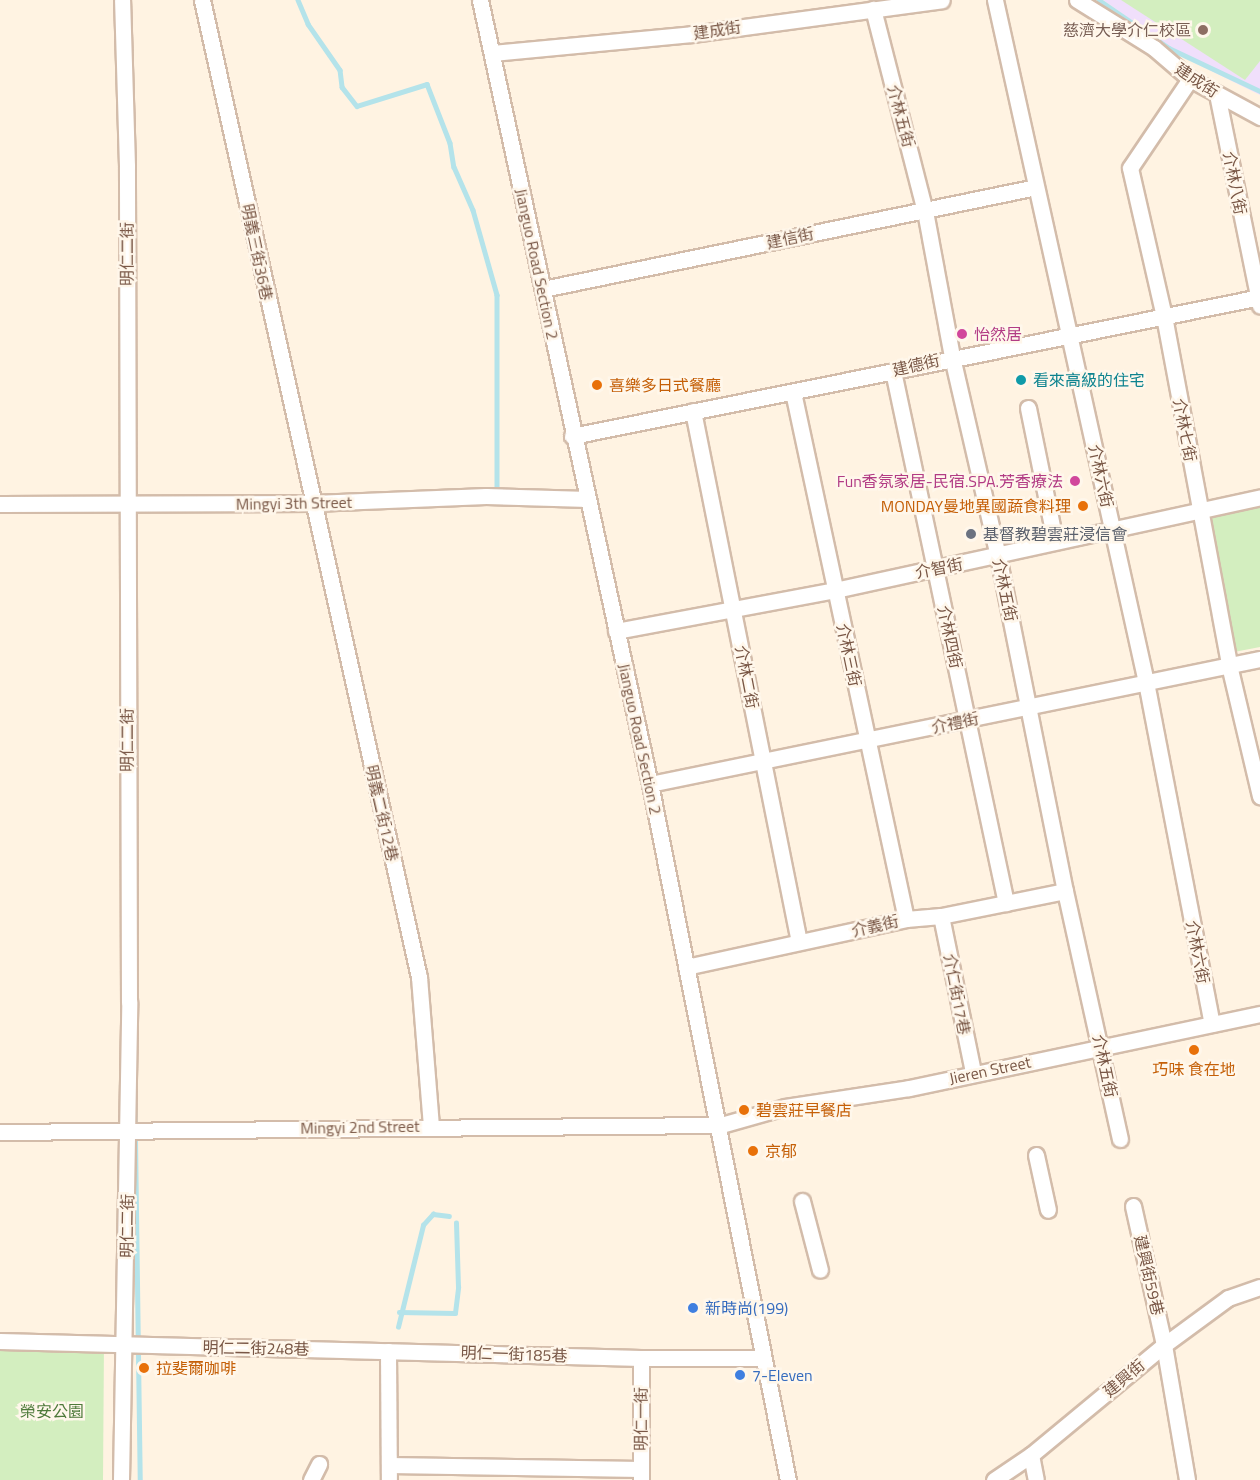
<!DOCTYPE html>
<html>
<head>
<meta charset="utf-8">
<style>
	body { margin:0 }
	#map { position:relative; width:1260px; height:1480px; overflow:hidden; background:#fff3e2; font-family:"Titillium Web","Noto Sans TC",sans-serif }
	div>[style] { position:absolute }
	.education>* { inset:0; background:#f0dffb }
	.green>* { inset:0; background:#d3eebf }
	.stream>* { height:4.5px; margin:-2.25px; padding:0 2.25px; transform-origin:2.25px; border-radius:2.25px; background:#b4e3ea }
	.roads { filter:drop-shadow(2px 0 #d3bcaa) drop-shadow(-2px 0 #d3bcaa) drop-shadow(0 2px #d3bcaa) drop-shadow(0 -2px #d3bcaa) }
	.minor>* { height:15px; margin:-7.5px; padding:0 7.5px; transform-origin:7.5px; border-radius:7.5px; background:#fff }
	.dots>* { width:16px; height:16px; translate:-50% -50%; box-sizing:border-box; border:3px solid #fff7eb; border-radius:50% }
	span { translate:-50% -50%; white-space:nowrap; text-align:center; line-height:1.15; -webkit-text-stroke:5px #fff7eb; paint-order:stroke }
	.street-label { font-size:16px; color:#795746 }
	.education-label { font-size:16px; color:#785e54 }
	.right { translate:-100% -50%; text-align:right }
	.hotel-label { font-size:16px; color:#b23c85 }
	.left { translate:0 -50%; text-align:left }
	.culture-label { font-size:16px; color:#0d838f }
	.food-label { font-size:16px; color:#c56008 }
	.worship-label { font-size:16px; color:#5b616d }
	.shop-label { font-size:16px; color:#366cbe }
	.park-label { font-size:16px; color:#4e7a3a }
</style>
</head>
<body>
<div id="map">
	<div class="education">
		<i style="clip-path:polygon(1103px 0,1260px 0,1260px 95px,1189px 60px)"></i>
	</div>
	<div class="green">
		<i style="clip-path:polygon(1121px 0,1260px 0,1260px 61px,1245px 80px)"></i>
		<i style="clip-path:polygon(1260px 505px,1260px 647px,1234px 652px,1207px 515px)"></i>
		<i style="clip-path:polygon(0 1338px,104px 1341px,103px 1480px,0 1480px)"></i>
	</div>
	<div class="stream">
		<i style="left:298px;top:0;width:26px;rotate:67deg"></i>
		<i style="left:308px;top:24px;width:56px;rotate:55.2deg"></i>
		<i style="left:340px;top:70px;width:17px;rotate:83deg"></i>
		<i style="left:342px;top:87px;width:24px;rotate:52deg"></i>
		<i style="left:357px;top:106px;width:73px;rotate:-17.4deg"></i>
		<i style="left:427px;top:84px;width:63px;rotate:68.7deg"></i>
		<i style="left:450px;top:143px;width:24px;rotate:81deg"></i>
		<i style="left:454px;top:167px;width:47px;rotate:66.2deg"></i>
		<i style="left:473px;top:210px;width:88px;rotate:74.2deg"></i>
		<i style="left:497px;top:295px;width:198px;rotate:90deg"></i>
		<i style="left:1099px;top:0;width:85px;rotate:34.4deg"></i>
		<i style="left:1169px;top:48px;width:101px;rotate:25.3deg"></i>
		<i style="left:135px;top:1104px;width:376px;rotate:89.2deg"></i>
		<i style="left:399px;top:1312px;width:56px;rotate:1deg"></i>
		<i style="left:455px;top:1313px;width:26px;rotate:-83deg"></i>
		<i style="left:458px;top:1287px;width:64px;rotate:-91.8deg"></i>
		<i style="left:398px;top:1327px;width:105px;rotate:-76.2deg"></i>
		<i style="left:423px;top:1225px;width:15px;rotate:-48deg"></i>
		<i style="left:433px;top:1214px;width:16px;rotate:7deg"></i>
	</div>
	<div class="roads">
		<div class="minor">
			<i style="left:202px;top:0;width:1001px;rotate:77.48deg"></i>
			<i style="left:419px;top:977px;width:149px;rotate:85.4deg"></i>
			<i style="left:480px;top:0;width:802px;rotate:77.77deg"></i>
			<i style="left:650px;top:784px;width:710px;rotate:78.79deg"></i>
			<i style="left:995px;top:0;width:699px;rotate:77.52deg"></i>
			<i style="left:1146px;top:682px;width:348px;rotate:79.1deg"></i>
			<i style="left:1077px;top:0;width:91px;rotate:31.9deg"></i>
			<i style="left:1154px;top:48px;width:48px;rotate:40.7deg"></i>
			<i style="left:1190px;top:79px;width:80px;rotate:28.5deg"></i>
			<i style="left:873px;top:9px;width:209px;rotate:75.6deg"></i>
			<i style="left:925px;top:211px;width:148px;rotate:79.5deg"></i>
			<i style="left:952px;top:357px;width:204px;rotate:77deg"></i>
			<i style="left:998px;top:556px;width:342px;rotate:78.7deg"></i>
			<i style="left:1065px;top:891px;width:254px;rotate:77.5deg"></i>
			<i style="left:492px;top:53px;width:201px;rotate:-5.4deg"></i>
			<i style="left:692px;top:34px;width:252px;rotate:-7.7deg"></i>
			<i style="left:1190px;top:79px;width:107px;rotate:124deg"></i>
			<i style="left:1130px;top:168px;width:152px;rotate:77.1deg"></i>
			<i style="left:1164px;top:316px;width:355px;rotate:79.4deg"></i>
			<i style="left:1229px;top:665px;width:135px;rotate:76.7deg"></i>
			<i style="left:1217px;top:94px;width:216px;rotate:78.5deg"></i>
			<i style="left:543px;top:289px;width:503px;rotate:-11.69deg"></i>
			<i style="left:893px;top:371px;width:544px;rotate:78.01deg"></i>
			<i style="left:793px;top:392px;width:539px;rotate:77.9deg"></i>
			<i style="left:1028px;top:408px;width:136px;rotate:78.5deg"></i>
			<i style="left:693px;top:411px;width:541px;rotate:78.71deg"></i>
			<i style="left:572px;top:436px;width:702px;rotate:-11.42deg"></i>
			<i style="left:0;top:504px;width:313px;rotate:-0.2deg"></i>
			<i style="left:313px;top:503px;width:173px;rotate:-2.3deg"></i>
			<i style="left:486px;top:496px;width:102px;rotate:1.7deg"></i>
			<i style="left:616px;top:631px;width:223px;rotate:-10.6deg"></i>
			<i style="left:835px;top:590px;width:435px;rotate:-12.3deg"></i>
			<i style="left:650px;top:784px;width:623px;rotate:-11.58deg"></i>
			<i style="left:941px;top:916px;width:159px;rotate:78.4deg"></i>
			<i style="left:686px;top:967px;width:225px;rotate:-12.3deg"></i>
			<i style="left:906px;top:919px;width:35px;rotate:-5deg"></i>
			<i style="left:941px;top:916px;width:126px;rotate:-11.4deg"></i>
			<i style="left:0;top:1132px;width:721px;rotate:-0.56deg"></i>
			<i style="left:721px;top:1125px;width:66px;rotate:-15.7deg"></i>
			<i style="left:785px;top:1107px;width:125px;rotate:-8.7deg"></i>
			<i style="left:909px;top:1088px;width:359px;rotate:-11.9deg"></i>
			<i style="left:1036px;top:1155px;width:56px;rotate:77.7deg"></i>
			<i style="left:802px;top:1201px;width:71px;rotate:75.4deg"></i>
			<i style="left:1133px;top:1206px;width:142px;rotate:77.4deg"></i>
			<i style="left:1164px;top:1345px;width:137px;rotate:80.3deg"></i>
			<i style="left:0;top:1341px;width:641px;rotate:1.52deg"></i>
			<i style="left:641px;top:1358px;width:120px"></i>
			<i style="left:388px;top:1351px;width:129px;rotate:89.6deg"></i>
			<i style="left:641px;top:1358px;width:122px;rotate:90deg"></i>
			<i style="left:1031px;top:1455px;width:25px;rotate:79deg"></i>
			<i style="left:389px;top:1465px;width:252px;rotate:0.9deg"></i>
			<i style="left:121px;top:1480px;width:478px;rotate:-89deg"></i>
			<i style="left:129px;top:1002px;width:836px;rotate:-90.14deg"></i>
			<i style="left:127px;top:166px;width:166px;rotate:-91.7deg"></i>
			<i style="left:311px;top:1480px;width:18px;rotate:-63deg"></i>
			<i style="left:994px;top:1480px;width:45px;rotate:-34deg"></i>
			<i style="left:1031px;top:1455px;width:173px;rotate:-39.6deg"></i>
			<i style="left:1164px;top:1345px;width:79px;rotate:-36.3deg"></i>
			<i style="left:1228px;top:1298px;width:34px;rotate:-19deg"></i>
		</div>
	</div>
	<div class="dots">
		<i style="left:1203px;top:30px;background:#8d6e63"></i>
		<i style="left:962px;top:334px;background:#d1479c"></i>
		<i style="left:1021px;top:380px;background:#0f9aa8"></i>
		<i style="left:597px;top:385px;background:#e8710a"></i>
		<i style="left:1075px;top:481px;background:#d1479c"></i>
		<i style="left:1083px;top:506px;background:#e8710a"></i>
		<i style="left:971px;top:534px;background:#6b7280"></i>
		<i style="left:1194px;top:1050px;background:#e8710a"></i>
		<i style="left:744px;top:1110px;background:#e8710a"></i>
		<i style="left:753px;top:1151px;background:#e8710a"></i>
		<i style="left:693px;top:1308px;background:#3f7fe0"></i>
		<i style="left:144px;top:1368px;background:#e8710a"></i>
		<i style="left:740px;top:1375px;background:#3f7fe0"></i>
	</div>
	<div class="street-label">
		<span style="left:717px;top:30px;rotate:-8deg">建成街</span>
		<span style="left:1197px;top:80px;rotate:33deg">建成街</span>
		<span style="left:901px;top:116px;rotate:75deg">介林五街</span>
		<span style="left:1235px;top:183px;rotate:79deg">介林八街</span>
		<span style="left:790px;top:238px;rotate:-12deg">建信街</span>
		<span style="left:257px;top:252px;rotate:78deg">明義三街36巷</span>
		<span style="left:127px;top:254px;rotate:-90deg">明仁二街</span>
		<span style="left:537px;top:264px;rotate:78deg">Jianguo Road Section 2</span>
		<span style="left:916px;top:365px;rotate:-13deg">建德街</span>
		<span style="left:1185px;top:430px;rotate:79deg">介林七街</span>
		<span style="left:1101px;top:476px;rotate:78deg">介林六街</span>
		<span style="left:294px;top:503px;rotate:-1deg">Mingyi 3th Street</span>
		<span style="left:939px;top:568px;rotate:-11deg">介智街</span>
		<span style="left:1005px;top:590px;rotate:78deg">介林五街</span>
		<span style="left:950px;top:637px;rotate:78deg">介林四街</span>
		<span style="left:849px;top:655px;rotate:78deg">介林三街</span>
		<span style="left:747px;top:677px;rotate:79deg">介林二街</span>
		<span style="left:955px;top:723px;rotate:-12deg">介禮街</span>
		<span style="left:640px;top:739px;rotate:78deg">Jianguo Road Section 2</span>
		<span style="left:127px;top:740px;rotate:-90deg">明仁二街</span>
		<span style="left:382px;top:813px;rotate:77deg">明義二街12巷</span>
		<span style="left:875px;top:926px;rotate:-13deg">介義街</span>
		<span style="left:1198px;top:952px;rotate:79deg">介林六街</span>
		<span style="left:957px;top:994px;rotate:79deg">介仁街17巷</span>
		<span style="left:1105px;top:1066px;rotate:78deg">介林五街</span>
		<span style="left:990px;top:1070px;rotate:-12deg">Jieren Street</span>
		<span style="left:360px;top:1127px;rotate:-1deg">Mingyi 2nd Street</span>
		<span style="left:127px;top:1226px;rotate:-89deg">明仁二街</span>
		<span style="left:1149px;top:1275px;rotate:77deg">建興街59巷</span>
		<span style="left:256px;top:1348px;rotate:1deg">明仁二街248巷</span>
		<span style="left:514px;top:1354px;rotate:2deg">明仁一街185巷</span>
		<span style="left:1124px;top:1378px;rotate:-40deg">建興街</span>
		<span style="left:641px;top:1419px;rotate:-90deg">明仁一街</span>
	</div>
	<div class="education-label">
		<span class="right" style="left:1191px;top:30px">慈濟大學介仁校區</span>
	</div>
	<div class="hotel-label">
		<span class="left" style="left:974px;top:334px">怡然居</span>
		<span class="right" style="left:1063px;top:481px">Fun香氛家居-民宿.SPA.芳香療法</span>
	</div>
	<div class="culture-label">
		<span class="left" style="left:1033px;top:380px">看來高級的住宅</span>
	</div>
	<div class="food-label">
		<span class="left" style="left:609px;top:385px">喜樂多日式餐廳</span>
		<span class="right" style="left:1071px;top:506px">MONDAY曼地異國蔬食料理</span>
		<span style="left:1194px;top:1069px">巧味 食在地</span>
		<span class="left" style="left:756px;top:1110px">碧雲莊早餐店</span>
		<span class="left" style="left:765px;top:1151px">京郁</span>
		<span class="left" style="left:156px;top:1368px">拉斐爾咖啡</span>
	</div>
	<div class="worship-label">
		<span class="left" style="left:983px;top:534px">基督教碧雲莊浸信會</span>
	</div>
	<div class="shop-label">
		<span class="left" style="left:705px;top:1308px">新時尚(199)</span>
		<span class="left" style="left:752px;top:1375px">7-Eleven</span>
	</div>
	<div class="park-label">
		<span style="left:52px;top:1411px">榮安公園</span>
	</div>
</div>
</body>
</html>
